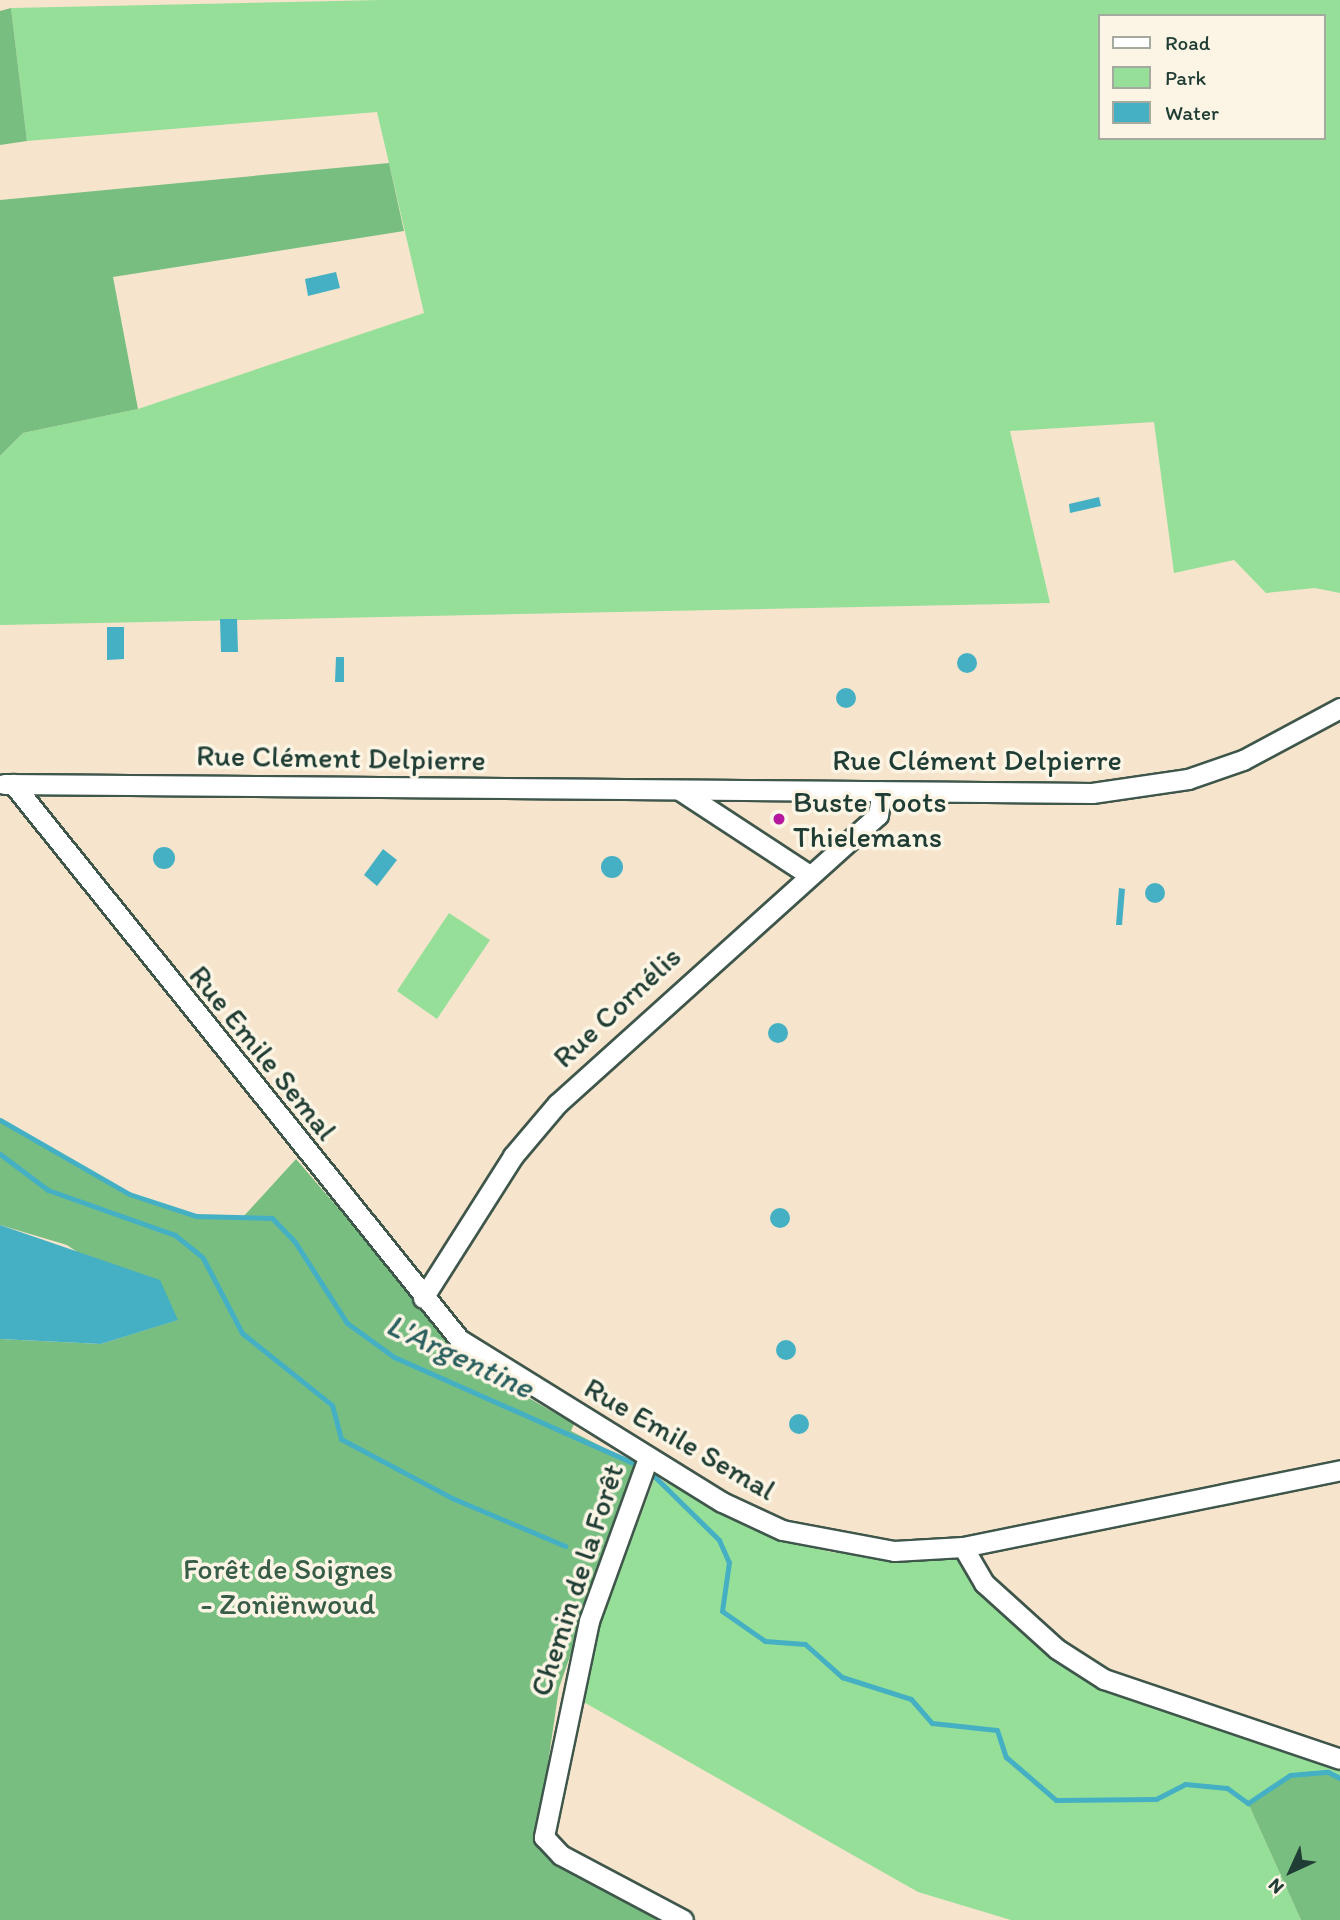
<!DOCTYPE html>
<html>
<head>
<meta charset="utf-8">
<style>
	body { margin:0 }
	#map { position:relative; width:1340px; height:1920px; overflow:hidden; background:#f6e5cc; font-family:Itim,sans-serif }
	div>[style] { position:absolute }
	.green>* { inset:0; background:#96df99 }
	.forest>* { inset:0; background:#78be81 }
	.water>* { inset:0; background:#45b0c3 }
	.round { border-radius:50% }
	.stream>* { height:5px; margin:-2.5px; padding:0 2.5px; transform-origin:2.5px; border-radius:2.5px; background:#45b0c3 }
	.roads { filter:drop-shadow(2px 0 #3f564b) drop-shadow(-2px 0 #3f564b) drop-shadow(0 2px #3f564b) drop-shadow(0 -2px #3f564b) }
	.minor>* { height:19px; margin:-9.5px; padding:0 9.5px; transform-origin:9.5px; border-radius:9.5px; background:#fff }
	.dots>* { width:19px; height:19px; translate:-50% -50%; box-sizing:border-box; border:4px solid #fcf5e5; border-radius:50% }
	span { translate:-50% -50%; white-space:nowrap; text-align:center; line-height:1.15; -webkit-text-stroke:7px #fcf5e5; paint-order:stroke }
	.street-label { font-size:30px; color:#1f3d34 }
	.poi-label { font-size:30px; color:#1f3d34 }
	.left { translate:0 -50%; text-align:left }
	.park-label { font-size:30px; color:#375d48 }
	.water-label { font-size:32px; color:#2a605f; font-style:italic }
	.legend { position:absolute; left:1098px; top:14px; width:228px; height:126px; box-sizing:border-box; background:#fcf5e5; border:2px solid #a4ab9e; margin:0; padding:9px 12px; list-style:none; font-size:21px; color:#1f3d34 }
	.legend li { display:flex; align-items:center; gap:14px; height:35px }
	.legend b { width:35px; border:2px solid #a4ab9e }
	.north { position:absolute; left:1256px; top:1836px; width:70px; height:70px; -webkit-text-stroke:5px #fcf5e5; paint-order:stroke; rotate:225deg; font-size:19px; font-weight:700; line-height:28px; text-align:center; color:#1f3d34 }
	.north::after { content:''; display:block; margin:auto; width:24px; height:32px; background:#1f3d34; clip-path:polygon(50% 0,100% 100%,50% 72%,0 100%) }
</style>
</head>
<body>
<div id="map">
	<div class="green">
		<i style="clip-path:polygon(evenodd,381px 0,1340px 0,1340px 593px,1315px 588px,1266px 593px,1234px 560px,1174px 573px,1154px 422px,1010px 431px,1050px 603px,0 625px,0 456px,23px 433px,138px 409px,424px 313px,377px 112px,27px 141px,11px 8px,381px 0,1100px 16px,1324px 16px,1324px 138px,1100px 138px,1100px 16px)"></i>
		<i style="clip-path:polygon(449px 913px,490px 940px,437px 1019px,397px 991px)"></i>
		<i style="clip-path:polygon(655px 1477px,779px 1538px,830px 1552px,894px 1559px,958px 1555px,978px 1589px,1052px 1656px,1340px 1768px,1340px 1778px,1328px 1772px,1248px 1803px,1301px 1920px,1011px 1920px,918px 1892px,580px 1700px,599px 1627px)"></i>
	</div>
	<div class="forest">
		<i style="clip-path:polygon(11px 8px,27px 141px,0 145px,0 11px)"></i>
		<i style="clip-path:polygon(389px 163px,404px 231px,113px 277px,138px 409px,23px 433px,0 456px,0 200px)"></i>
		<i style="clip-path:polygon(0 1120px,129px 1194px,196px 1216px,243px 1217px,296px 1159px,455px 1344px,494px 1378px,574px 1424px,571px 1431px,636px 1464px,559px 1688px,537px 1839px,668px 1920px,0 1920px,0 1339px,101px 1344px,177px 1320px,67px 1245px,0 1225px)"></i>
		<i style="clip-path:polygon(1328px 1772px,1340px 1778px,1340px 1920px,1301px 1920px,1248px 1803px,1290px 1775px)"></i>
	</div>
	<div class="water">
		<i style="clip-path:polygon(336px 272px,340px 288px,308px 296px,305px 279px)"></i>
		<i style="clip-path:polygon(1099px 497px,1101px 506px,1070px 513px,1069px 504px)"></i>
		<i style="clip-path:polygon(220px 619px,237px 619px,238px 652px,221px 652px)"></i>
		<i style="clip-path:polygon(107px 627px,124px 627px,124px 659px,107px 660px)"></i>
		<i class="round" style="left:957px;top:653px;width:20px;height:20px"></i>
		<i style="clip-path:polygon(336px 657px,344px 657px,344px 682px,335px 682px)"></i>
		<i class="round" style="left:836px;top:688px;width:20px;height:20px"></i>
		<i class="round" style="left:153px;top:847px;width:22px;height:22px"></i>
		<i style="clip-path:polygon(383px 849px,397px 860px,377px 886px,364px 875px)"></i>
		<i class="round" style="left:601px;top:856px;width:22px;height:22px"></i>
		<i class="round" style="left:1145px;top:883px;width:20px;height:20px"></i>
		<i style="clip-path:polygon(1119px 888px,1125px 889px,1122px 925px,1116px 925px)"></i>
		<i class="round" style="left:768px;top:1023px;width:20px;height:20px"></i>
		<i class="round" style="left:770px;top:1208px;width:20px;height:20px"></i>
		<i style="clip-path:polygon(0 1225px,160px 1280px,178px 1320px,101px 1344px,0 1339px)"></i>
		<i class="round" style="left:776px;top:1340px;width:20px;height:20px"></i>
		<i class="round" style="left:789px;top:1414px;width:20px;height:20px"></i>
	</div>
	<div class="stream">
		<i style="left:0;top:1120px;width:149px;rotate:29.8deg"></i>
		<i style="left:129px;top:1194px;width:71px;rotate:18.2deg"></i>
		<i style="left:196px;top:1216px;width:76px;rotate:1.5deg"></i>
		<i style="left:272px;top:1218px;width:33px;rotate:46deg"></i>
		<i style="left:295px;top:1242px;width:96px;rotate:57.3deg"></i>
		<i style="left:347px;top:1323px;width:58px;rotate:35.9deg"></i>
		<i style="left:394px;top:1357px;width:265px;rotate:23.9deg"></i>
		<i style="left:0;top:1154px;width:60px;rotate:36.9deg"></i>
		<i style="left:48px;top:1190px;width:135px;rotate:19.5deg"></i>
		<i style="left:175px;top:1235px;width:36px;rotate:39deg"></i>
		<i style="left:203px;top:1258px;width:85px;rotate:62.5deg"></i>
		<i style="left:242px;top:1333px;width:115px;rotate:38.7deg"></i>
		<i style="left:332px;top:1405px;width:35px;rotate:75deg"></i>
		<i style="left:341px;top:1439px;width:126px;rotate:28deg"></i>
		<i style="left:452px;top:1498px;width:123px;rotate:23deg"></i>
		<i style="left:655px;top:1477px;width:90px;rotate:44.5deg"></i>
		<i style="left:719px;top:1540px;width:24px;rotate:66deg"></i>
		<i style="left:729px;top:1562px;width:49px;rotate:98.1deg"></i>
		<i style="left:722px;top:1611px;width:52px;rotate:34.9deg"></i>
		<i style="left:765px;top:1641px;width:40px;rotate:4.3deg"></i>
		<i style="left:805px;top:1644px;width:50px;rotate:41.7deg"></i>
		<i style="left:842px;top:1677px;width:72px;rotate:17.7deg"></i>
		<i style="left:911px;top:1699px;width:32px;rotate:49deg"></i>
		<i style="left:932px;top:1723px;width:65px;rotate:6.1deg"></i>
		<i style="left:997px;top:1730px;width:28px;rotate:72deg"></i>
		<i style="left:1006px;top:1757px;width:66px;rotate:40.7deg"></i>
		<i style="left:1056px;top:1800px;width:100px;rotate:-0.6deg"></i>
		<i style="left:1156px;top:1799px;width:33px;rotate:-27deg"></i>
		<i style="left:1185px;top:1784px;width:42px;rotate:5.4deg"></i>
		<i style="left:1227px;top:1788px;width:26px;rotate:36deg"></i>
		<i style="left:1248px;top:1803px;width:50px;rotate:-33.7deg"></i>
		<i style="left:1290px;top:1775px;width:38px;rotate:-5deg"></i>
		<i style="left:1328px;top:1772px;width:13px;rotate:27deg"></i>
	</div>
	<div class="roads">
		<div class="minor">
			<i style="left:4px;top:784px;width:1088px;rotate:0.47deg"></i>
			<i style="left:1092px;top:793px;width:97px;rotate:-8.3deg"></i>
			<i style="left:1188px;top:779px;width:58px;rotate:-19.1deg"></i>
			<i style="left:1243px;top:760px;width:110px;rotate:-28.2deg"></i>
			<i style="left:13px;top:784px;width:712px;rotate:51.21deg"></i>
			<i style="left:459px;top:1339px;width:309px;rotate:31.8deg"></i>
			<i style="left:722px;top:1502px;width:66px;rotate:25deg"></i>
			<i style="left:782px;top:1530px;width:114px;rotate:10.6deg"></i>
			<i style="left:894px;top:1551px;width:69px;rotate:-3.3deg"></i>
			<i style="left:963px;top:1547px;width:385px;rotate:-11.5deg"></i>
			<i style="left:681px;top:791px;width:152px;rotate:33.2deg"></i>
			<i style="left:423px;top:1298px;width:168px;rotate:-57.6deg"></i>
			<i style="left:513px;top:1156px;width:68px;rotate:-49.8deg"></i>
			<i style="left:557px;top:1104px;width:432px;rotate:-42deg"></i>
			<i style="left:878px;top:815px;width:24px;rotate:-81deg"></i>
			<i style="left:648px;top:1458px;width:173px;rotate:109.9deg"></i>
			<i style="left:589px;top:1621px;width:221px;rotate:101.8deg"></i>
			<i style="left:544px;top:1837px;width:25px;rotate:47deg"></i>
			<i style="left:561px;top:1855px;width:138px;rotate:28deg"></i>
			<i style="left:963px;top:1547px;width:42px;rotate:59.7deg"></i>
			<i style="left:984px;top:1583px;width:98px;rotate:42.1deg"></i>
			<i style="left:1057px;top:1649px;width:56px;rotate:32.6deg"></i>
			<i style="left:1104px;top:1679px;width:249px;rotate:18.7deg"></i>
		</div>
	</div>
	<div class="dots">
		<i style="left:779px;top:819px;background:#b5179e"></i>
	</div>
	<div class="street-label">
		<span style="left:341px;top:758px;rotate:1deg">Rue Clément Delpierre</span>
		<span style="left:977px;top:760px">Rue Clément Delpierre</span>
		<span style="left:617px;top:1007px;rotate:-43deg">Rue Cornélis</span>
		<span style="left:263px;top:1053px;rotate:51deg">Rue Emile Semal</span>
		<span style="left:680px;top:1439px;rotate:30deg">Rue Emile Semal</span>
		<span style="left:577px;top:1580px;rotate:-72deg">Chemin de la Forêt</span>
	</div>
	<div class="poi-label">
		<span class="left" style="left:793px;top:819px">Buste Toots<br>Thielemans</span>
	</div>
	<div class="park-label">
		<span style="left:288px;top:1586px">Forêt de Soignes<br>- Zoniënwoud</span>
	</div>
	<div class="water-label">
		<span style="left:460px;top:1356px;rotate:25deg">L'Argentine</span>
	</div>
	<ul class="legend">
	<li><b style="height:9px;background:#fff"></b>Road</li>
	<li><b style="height:19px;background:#96df99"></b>Park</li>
	<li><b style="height:19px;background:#45b0c3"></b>Water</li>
	</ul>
	<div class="north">N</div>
</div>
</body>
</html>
